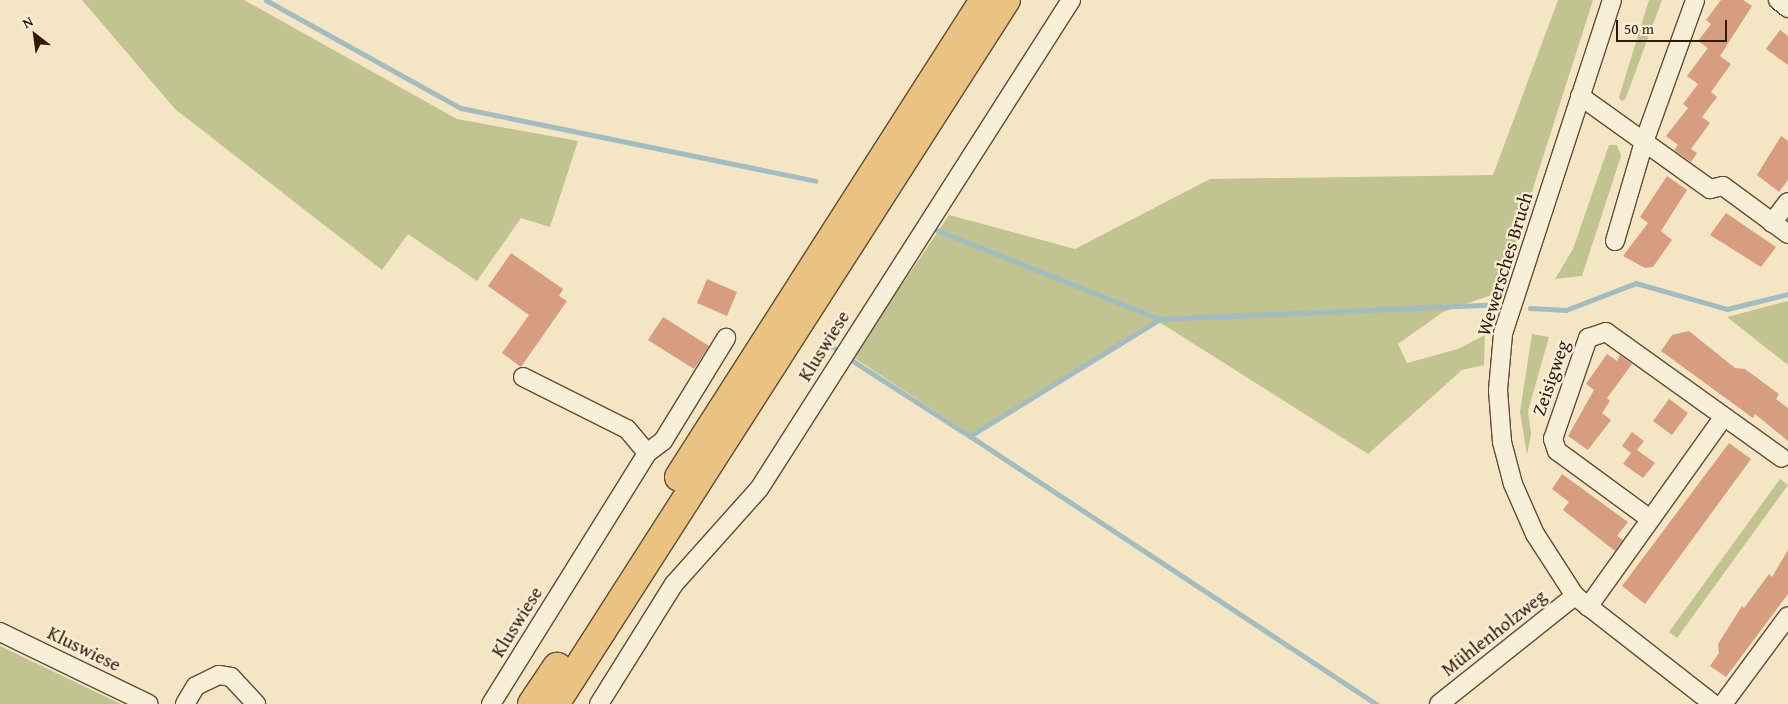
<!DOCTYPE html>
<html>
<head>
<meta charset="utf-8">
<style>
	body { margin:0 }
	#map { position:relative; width:1788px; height:704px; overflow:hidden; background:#f4e6c5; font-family:"Gentium Book Plus",serif }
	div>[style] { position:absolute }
	.green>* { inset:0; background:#c1c391 }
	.stream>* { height:4.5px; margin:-2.25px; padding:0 2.25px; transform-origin:2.25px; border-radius:2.25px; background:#a2bcc0 }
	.building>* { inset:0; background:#d69d80 }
	.roads { filter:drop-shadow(1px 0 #634c34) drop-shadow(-1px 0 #634c34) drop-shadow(0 1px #634c34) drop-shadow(0 -1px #634c34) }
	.minor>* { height:18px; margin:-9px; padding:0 9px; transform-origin:9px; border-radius:9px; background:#f8efd9 }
	.trunk>* { height:28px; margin:-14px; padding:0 14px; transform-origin:14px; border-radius:14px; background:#eac382 }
	span { translate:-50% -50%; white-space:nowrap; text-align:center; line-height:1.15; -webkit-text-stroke:4.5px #f8efd9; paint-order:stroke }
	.street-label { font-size:19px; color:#331804 }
	.north { position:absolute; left:10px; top:10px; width:50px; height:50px; -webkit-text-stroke:4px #f8efd9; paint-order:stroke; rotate:330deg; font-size:14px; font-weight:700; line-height:20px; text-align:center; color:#331804 }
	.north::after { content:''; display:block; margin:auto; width:18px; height:22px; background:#331804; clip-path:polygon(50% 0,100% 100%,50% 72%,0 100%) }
	.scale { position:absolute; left:1616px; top:20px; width:111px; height:22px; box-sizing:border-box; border:2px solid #331804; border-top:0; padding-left:6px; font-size:15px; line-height:18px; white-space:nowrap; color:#331804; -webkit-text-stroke:4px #f8efd9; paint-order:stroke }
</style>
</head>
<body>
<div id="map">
	<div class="green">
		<i style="clip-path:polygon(82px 0,244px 0,457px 119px,578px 141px,550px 227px,521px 218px,477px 281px,408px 234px,382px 270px,175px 109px)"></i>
		<i style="clip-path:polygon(1558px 0,1593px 0,1500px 292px,1443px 312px,1398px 344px,1407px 363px,1458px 349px,1485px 335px,1484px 365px,1462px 370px,1368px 454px,1156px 320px,970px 434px,853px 357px,949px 215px,1075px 249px,1210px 179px,1493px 175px)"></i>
		<i style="clip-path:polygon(1649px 0,1662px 0,1625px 100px,1621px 101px,1619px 97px)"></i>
		<i style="clip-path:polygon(1609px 145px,1617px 145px,1621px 156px,1582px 276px,1555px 279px,1573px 249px)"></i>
		<i style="clip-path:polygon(1788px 301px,1788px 365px,1727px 317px)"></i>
		<i style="clip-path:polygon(1532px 334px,1549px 337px,1528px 411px,1531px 434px,1527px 455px,1520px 412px)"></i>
		<i style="clip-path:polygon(1780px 479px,1788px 485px,1677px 638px,1669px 632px)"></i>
		<i style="clip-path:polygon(0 646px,121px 704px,0 704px)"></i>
	</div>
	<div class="stream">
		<i style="left:266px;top:0;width:223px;rotate:29deg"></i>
		<i style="left:461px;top:108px;width:362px;rotate:11.6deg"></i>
		<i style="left:937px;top:230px;width:240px;rotate:21.8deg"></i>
		<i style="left:1160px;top:319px;width:327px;rotate:-2.5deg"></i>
		<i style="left:1530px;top:308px;width:36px;rotate:3deg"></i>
		<i style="left:1566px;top:310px;width:75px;rotate:-21.1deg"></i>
		<i style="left:1636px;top:283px;width:95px;rotate:15.9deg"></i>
		<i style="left:1727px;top:309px;width:63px;rotate:-13.8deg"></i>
		<i style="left:830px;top:345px;width:9px;rotate:32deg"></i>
		<i style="left:853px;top:361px;width:139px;rotate:32.7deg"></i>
		<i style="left:970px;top:436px;width:223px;rotate:-31.6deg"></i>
		<i style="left:970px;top:436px;width:487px;rotate:33.4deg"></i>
	</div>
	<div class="building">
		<i style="clip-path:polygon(1721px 0,1743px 0,1752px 6px,1720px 56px,1731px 64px,1711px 92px,1717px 97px,1702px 117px,1710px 123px,1691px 149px,1697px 153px,1691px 162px,1674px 150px,1678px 145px,1666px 136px,1688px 108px,1683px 104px,1698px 84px,1687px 76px,1708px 48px,1698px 41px,1711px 24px,1706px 20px)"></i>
		<i style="clip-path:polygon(1780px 30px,1788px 36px,1788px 65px,1766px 49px)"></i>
		<i style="clip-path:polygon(1781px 136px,1788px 141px,1788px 180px,1779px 192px,1757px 175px)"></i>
		<i style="clip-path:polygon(1667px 176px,1687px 190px,1661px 231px,1672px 240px,1653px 267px,1645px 268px,1623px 256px,1648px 223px,1640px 217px)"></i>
		<i style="clip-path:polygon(1726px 213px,1776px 247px,1761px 267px,1710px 235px)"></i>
		<i style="clip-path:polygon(511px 253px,563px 289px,559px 296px,567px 301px,521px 367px,502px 353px,529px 315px,488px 286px)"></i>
		<i style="clip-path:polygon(707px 279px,737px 292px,727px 316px,697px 303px)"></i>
		<i style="clip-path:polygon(663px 317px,709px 346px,694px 369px,648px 340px)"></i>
		<i style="clip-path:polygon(1689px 331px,1735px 368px,1745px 369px,1779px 394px,1776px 399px,1788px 408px,1788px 441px,1755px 414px,1753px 418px,1661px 351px,1672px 335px)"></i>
		<i style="clip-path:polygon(1607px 354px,1617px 361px,1620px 355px,1632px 364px,1607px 398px,1610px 401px,1602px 413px,1611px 420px,1588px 450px,1568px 436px,1594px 390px,1586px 384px)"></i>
		<i style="clip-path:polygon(1669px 399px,1688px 413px,1672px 435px,1653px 421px)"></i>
		<i style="clip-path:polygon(1632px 432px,1644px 441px,1637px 450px,1655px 463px,1643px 478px,1623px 464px,1631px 453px,1622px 446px)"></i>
		<i style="clip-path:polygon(1729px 443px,1751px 459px,1645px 604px,1622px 586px)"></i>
		<i style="clip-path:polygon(1562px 474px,1628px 522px,1617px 536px,1623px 540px,1615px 551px,1563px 510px,1569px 502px,1552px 489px)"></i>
		<i style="clip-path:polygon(1788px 550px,1788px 594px,1726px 677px,1710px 666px,1719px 653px,1718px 644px,1742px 606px,1744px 608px,1769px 574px,1772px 577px)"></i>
	</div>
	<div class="roads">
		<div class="minor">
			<i style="left:1612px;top:0;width:351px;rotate:108.1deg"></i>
			<i style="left:1503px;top:334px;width:56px;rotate:95.1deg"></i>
			<i style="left:1498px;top:390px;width:52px;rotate:85.6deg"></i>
			<i style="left:1502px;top:442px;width:43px;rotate:75.3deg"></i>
			<i style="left:1513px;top:484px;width:55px;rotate:66.3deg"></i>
			<i style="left:1535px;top:534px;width:74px;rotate:57.2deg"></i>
			<i style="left:1575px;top:596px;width:175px;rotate:38deg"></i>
			<i style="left:1778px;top:0;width:13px;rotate:39deg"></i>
			<i style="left:1580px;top:96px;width:160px;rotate:35.6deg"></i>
			<i style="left:1710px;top:189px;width:13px;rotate:-13deg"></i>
			<i style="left:1723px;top:186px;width:81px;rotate:36.4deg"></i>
			<i style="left:1772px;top:223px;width:26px;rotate:-53deg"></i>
			<i style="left:1615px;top:241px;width:103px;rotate:-73.7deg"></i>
			<i style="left:1644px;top:142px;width:151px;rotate:-70.2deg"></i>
			<i style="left:523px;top:377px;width:116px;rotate:26.6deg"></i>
			<i style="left:627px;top:429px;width:31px;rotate:50deg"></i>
			<i style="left:1650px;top:519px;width:115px;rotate:-143.8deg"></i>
			<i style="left:1557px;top:451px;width:13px;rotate:-108deg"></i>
			<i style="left:1553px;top:439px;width:107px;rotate:-70.9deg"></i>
			<i style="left:1588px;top:338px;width:19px;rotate:-18deg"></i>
			<i style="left:1606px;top:332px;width:216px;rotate:35.6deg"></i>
			<i style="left:1588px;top:607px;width:231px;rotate:-54.5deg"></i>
			<i style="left:0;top:632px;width:165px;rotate:25.8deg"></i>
			<i style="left:185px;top:704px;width:21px;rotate:-59deg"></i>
			<i style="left:196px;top:686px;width:25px;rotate:-26deg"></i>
			<i style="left:219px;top:675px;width:12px;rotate:9deg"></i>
			<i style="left:231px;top:677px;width:37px;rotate:47deg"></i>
			<i style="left:491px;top:704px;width:296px;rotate:-58.1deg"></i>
			<i style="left:647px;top:453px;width:20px;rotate:-37deg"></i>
			<i style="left:663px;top:441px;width:121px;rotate:-58.5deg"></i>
			<i style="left:599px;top:704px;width:142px;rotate:-58deg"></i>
			<i style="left:674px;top:584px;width:127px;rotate:-48.2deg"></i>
			<i style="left:759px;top:489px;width:580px;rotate:-57.46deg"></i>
			<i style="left:1439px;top:704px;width:174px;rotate:-38.5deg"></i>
			<i style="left:1723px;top:704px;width:109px;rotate:-53.5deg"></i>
		</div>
		<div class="trunk">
			<i style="left:679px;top:477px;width:566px;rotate:-57.4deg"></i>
			<i style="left:532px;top:704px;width:45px;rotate:-56deg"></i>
			<i style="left:555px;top:704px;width:836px;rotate:-57.36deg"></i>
		</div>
	</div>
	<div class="street-label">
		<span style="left:1505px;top:264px;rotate:-73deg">Wewersches Bruch</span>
		<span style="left:824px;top:346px;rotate:-58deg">Kluswiese</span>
		<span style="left:1551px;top:378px;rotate:-71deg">Zeisigweg</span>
		<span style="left:517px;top:622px;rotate:-58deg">Kluswiese</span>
		<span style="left:1494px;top:633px;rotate:-38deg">Mühlenholzweg</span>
		<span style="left:84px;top:649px;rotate:26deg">Kluswiese</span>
	</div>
	<div class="north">N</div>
	<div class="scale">50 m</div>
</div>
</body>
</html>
